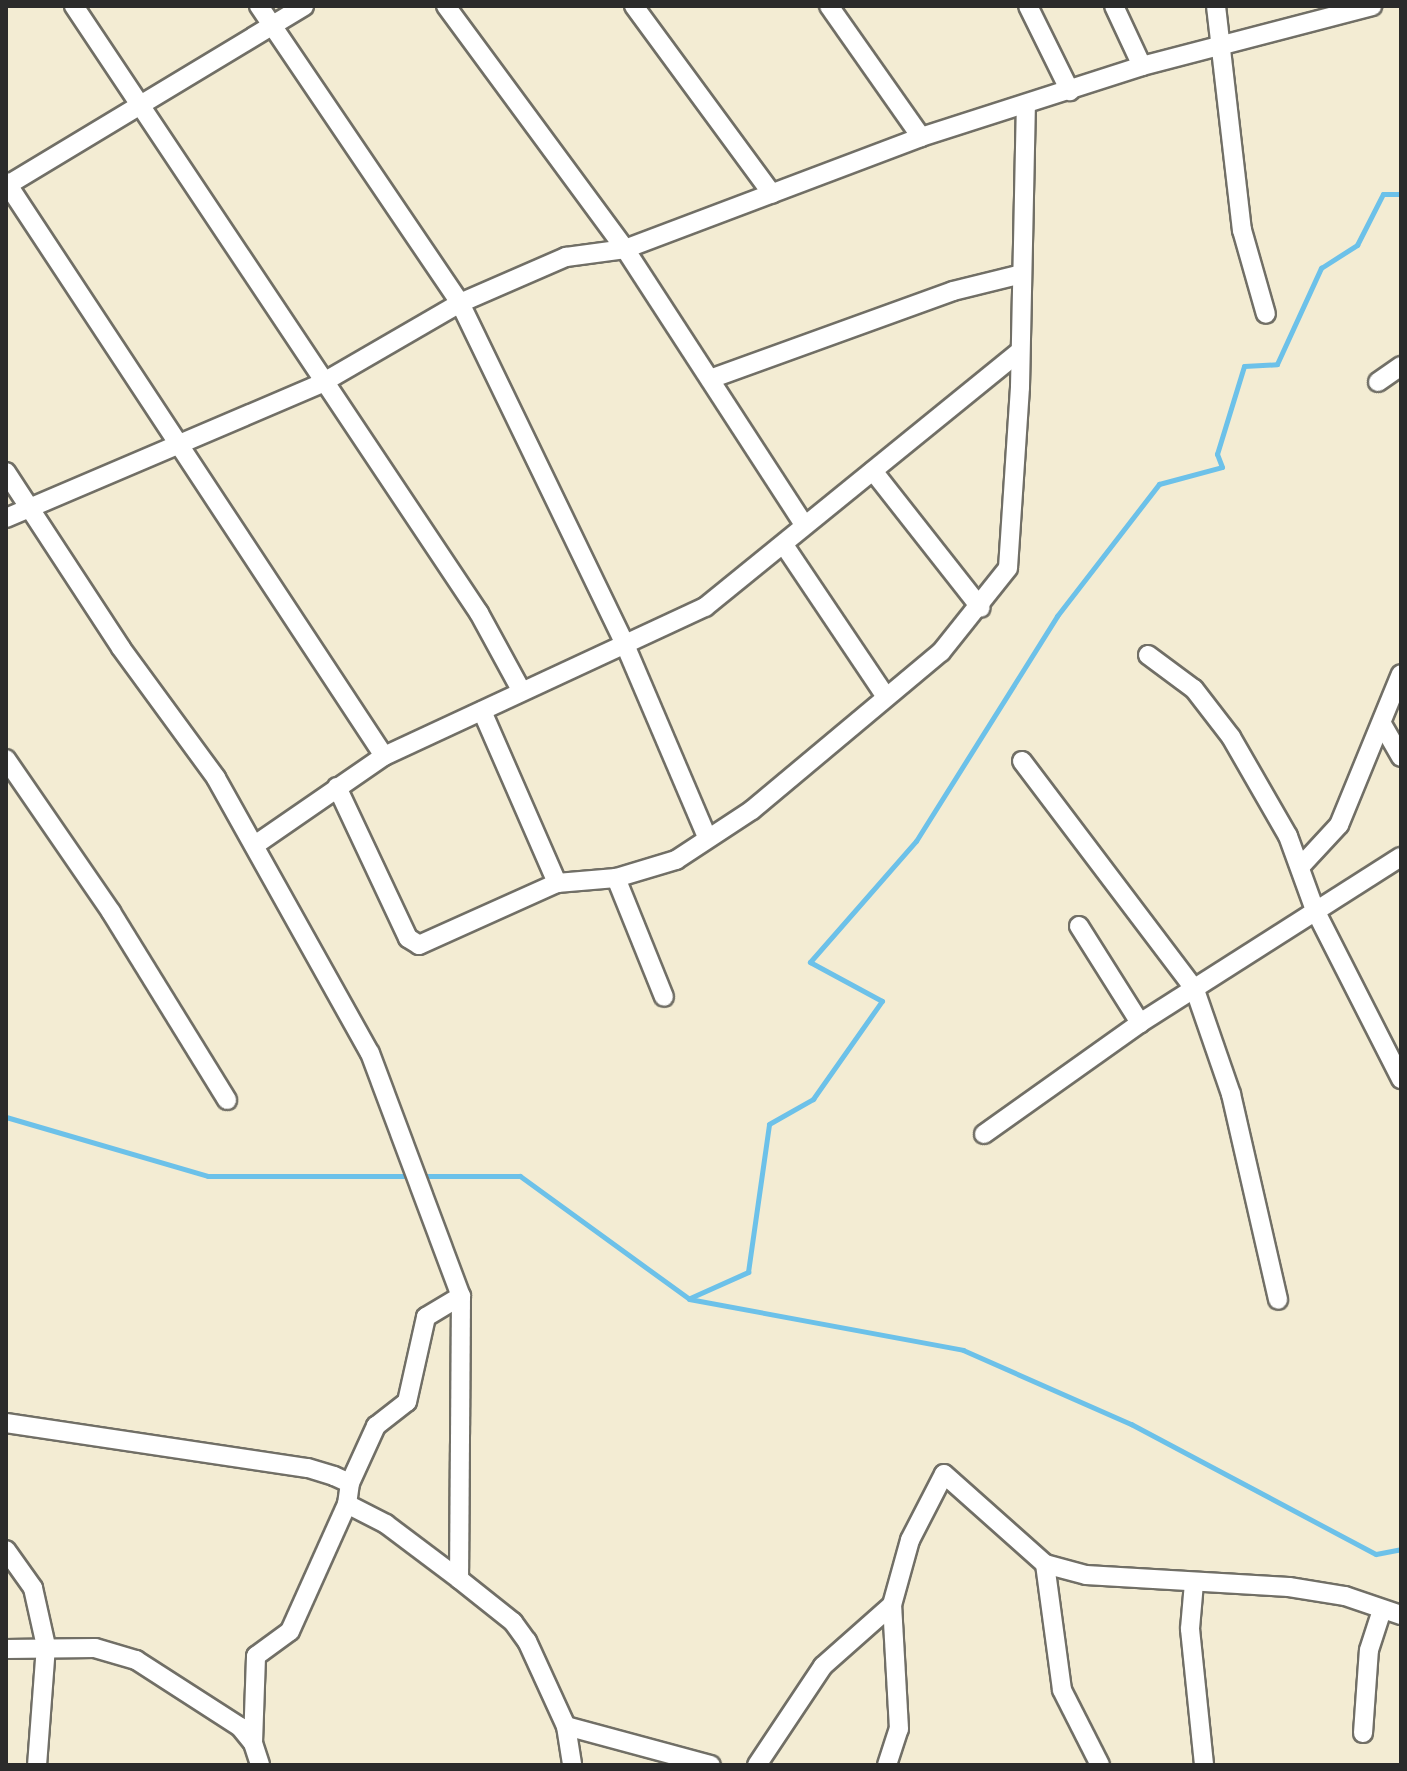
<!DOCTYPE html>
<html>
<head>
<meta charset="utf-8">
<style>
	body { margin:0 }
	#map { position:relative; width:1407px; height:1771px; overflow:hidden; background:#f3ecd3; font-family:"Old Standard TT",serif }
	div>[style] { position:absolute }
	.stream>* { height:5px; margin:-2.5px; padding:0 2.5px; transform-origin:2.5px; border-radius:2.5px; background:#6cc1e9 }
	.roads { filter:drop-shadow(2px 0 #716f66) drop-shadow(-2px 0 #716f66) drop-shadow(0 2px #716f66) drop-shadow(0 -2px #716f66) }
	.minor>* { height:18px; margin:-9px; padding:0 9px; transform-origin:9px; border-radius:9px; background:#fff }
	span { translate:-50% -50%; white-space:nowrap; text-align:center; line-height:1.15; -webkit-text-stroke:8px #fcf5e5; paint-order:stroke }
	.frame { position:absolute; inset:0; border:8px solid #2b2b2b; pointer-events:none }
</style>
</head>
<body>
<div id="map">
	<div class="stream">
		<i style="left:6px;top:1117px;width:210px;rotate:16.3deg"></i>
		<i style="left:208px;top:1176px;width:312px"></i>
		<i style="left:520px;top:1176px;width:209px;rotate:36deg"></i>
		<i style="left:689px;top:1299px;width:279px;rotate:10.5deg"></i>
		<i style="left:963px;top:1350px;width:184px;rotate:23.8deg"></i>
		<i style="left:1131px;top:1424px;width:277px;rotate:28deg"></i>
		<i style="left:1376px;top:1554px;width:25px;rotate:-11deg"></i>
		<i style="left:690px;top:1298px;width:64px;rotate:-24.1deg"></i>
		<i style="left:748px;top:1272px;width:149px;rotate:-81.9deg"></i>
		<i style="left:769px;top:1124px;width:51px;rotate:-29.6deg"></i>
		<i style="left:813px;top:1099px;width:120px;rotate:-54.9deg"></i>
		<i style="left:882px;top:1001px;width:82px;rotate:-151.6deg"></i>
		<i style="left:810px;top:962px;width:161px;rotate:-48.8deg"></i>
		<i style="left:916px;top:841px;width:266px;rotate:-57.9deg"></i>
		<i style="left:1057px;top:616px;width:167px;rotate:-52.3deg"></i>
		<i style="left:1159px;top:484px;width:65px;rotate:-15.1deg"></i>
		<i style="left:1222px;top:467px;width:14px;rotate:-111deg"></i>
		<i style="left:1217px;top:454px;width:92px;rotate:-72.9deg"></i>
		<i style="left:1244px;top:366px;width:33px;rotate:-3deg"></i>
		<i style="left:1277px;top:364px;width:106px;rotate:-65.4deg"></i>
		<i style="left:1321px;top:268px;width:43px;rotate:-32.6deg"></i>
		<i style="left:1357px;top:245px;width:57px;rotate:-63deg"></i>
		<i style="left:1383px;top:194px;width:18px"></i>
	</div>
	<div class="roads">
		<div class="minor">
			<i style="left:74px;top:6px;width:730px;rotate:56.29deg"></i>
			<i style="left:479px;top:613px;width:88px;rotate:61.4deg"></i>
			<i style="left:259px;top:6px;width:359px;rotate:55.9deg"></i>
			<i style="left:460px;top:303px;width:382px;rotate:64.2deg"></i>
			<i style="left:626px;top:647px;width:207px;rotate:66.9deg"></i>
			<i style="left:446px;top:6px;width:302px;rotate:53.6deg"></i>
			<i style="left:625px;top:249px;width:329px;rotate:57deg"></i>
			<i style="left:634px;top:6px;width:233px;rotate:53.7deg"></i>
			<i style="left:829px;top:6px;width:160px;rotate:54.9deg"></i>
			<i style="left:1028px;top:6px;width:95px;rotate:63.7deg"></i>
			<i style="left:1114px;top:6px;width:66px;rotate:65deg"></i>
			<i style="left:1216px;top:6px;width:226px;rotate:83.4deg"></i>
			<i style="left:1242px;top:230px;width:87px;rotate:74.1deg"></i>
			<i style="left:6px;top:182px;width:687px;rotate:56.63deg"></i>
			<i style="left:6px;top:186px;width:348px;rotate:-31.1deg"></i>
			<i style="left:710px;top:379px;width:258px;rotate:-19.9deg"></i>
			<i style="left:953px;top:291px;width:71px;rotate:-13.8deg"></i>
			<i style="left:1378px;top:382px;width:28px;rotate:-35deg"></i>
			<i style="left:873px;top:471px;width:174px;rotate:51.8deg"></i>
			<i style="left:6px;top:472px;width:210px;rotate:56.8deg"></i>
			<i style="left:121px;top:648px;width:161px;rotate:53.8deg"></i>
			<i style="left:216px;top:778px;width:315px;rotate:60.8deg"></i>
			<i style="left:370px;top:1053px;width:259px;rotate:69.5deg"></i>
			<i style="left:461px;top:1296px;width:283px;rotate:90.4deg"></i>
			<i style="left:459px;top:1579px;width:69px;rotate:38.5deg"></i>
			<i style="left:513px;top:1622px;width:24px;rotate:54deg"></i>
			<i style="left:527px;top:1641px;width:94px;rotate:65.4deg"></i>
			<i style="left:566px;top:1726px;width:39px;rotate:81deg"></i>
			<i style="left:6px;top:518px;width:344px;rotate:-23.1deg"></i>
			<i style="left:322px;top:383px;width:160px;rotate:-30.1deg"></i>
			<i style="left:460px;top:303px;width:116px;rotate:-23.5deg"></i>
			<i style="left:566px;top:257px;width:60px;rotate:-7.7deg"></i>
			<i style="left:625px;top:249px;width:316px;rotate:-20.7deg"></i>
			<i style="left:921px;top:137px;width:232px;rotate:-17.8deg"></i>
			<i style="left:1142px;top:66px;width:238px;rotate:-14.6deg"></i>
			<i style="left:784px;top:545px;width:183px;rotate:56.1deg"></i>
			<i style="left:1148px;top:655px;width:57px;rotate:36.5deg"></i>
			<i style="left:1194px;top:689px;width:61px;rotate:52.4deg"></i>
			<i style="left:1231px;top:737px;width:114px;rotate:60.1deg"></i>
			<i style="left:1288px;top:836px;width:79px;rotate:70deg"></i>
			<i style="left:1315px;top:910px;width:190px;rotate:63deg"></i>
			<i style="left:482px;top:711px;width:188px;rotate:66.4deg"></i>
			<i style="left:1382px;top:724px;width:38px;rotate:60deg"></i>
			<i style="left:6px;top:759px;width:186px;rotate:55.5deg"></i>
			<i style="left:111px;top:912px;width:221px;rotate:58.3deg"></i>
			<i style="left:1022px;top:761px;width:287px;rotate:52.9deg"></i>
			<i style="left:1195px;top:990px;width:110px;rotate:70.9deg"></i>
			<i style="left:1231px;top:1094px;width:211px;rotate:77.1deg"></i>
			<i style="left:337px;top:787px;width:167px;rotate:64.8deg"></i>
			<i style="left:408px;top:938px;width:13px;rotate:32deg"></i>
			<i style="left:419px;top:945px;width:151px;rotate:-24.2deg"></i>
			<i style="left:557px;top:883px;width:59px;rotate:-4.8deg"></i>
			<i style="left:616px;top:878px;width:63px;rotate:-16.7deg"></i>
			<i style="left:676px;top:860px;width:91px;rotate:-33.3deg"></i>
			<i style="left:752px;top:810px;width:246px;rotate:-39.9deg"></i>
			<i style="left:941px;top:652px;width:107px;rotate:-51.4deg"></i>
			<i style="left:1008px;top:568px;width:181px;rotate:-86.2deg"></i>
			<i style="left:1020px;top:387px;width:280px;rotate:-88.8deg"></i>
			<i style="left:255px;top:845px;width:157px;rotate:-34.6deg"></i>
			<i style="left:384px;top:756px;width:354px;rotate:-24.9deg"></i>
			<i style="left:705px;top:607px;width:403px;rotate:-39.1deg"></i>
			<i style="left:1301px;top:866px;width:56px;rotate:-47.2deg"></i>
			<i style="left:1339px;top:825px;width:163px;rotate:-67.7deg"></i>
			<i style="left:616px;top:878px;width:128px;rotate:68deg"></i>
			<i style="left:1079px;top:926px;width:115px;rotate:57.8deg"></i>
			<i style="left:984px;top:1134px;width:191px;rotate:-35.4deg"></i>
			<i style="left:1140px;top:1023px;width:309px;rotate:-32.5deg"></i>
			<i style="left:6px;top:1423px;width:305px;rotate:8.5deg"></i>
			<i style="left:308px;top:1468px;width:27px;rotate:17deg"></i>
			<i style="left:334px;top:1476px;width:17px;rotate:24deg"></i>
			<i style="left:350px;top:1483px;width:21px;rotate:98deg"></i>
			<i style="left:347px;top:1504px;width:44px;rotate:27.1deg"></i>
			<i style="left:386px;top:1524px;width:91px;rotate:37deg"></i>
			<i style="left:350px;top:1483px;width:63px;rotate:-65.5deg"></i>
			<i style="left:376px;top:1426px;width:39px;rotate:-38deg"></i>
			<i style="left:407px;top:1402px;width:87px;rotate:-77.4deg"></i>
			<i style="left:426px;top:1317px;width:41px;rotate:-31deg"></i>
			<i style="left:6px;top:1550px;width:47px;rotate:54.6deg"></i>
			<i style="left:33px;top:1588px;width:59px;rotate:77.4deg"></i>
			<i style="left:46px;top:1646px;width:119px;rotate:94.3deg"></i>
			<i style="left:1045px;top:1564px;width:42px;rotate:15deg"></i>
			<i style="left:1086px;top:1575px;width:203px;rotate:3.4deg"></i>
			<i style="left:1289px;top:1587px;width:57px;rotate:9.1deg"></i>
			<i style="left:1345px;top:1596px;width:59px;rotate:18.7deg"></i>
			<i style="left:1194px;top:1583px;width:46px;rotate:95deg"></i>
			<i style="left:1190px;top:1629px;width:137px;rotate:84.1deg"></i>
			<i style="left:6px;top:1649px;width:89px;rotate:-0.6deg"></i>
			<i style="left:95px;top:1648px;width:43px;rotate:16.3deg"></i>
			<i style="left:136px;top:1660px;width:124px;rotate:32.8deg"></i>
			<i style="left:240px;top:1727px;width:21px;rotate:51deg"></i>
			<i style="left:253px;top:1743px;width:23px;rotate:72deg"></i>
			<i style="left:566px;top:1726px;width:150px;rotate:15.1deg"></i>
			<i style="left:1363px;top:1733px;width:83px;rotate:-85.9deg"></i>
			<i style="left:1369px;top:1650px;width:42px;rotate:-72deg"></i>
			<i style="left:253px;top:1743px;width:87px;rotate:-88deg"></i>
			<i style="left:256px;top:1656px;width:42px;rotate:-36.3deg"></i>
			<i style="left:290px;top:1631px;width:139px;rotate:-65.8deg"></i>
			<i style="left:757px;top:1765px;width:119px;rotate:-56.3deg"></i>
			<i style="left:823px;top:1666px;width:92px;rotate:-41.5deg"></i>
			<i style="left:892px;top:1605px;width:67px;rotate:-74.5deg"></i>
			<i style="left:910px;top:1540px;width:74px;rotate:-62.7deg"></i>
			<i style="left:944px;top:1474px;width:135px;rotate:41.7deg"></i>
			<i style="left:1045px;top:1564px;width:127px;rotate:82.3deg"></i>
			<i style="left:1062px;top:1690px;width:84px;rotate:63.1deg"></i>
			<i style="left:887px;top:1765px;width:38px;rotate:-72deg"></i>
			<i style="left:899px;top:1729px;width:124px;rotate:-93.2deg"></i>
		</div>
	</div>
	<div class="frame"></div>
</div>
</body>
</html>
